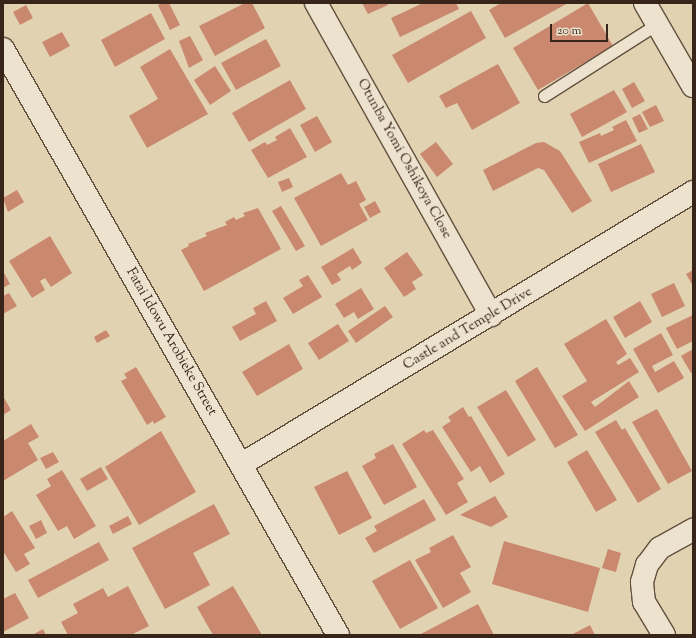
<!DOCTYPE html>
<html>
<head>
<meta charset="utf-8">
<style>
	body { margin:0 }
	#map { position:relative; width:696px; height:638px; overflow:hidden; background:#e1d3b2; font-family:"Sorts Mill Goudy",serif }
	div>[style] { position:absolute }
	.building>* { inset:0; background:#ca896e }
	.roads { filter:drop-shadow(1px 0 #62503f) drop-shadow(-1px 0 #62503f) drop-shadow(0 1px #62503f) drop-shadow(0 -1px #62503f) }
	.lane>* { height:11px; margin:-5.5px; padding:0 5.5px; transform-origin:5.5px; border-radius:5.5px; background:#ece2cd }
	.street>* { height:22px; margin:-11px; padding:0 11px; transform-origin:11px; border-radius:11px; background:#ece2cd }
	span { translate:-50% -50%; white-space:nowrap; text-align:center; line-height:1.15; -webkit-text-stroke:4px #ece2cd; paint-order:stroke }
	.street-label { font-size:14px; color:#382519 }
	.frame { position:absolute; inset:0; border:4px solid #382519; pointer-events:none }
	.scale { position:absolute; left:550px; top:24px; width:58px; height:18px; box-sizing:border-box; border:2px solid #382519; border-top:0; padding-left:5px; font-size:12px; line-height:14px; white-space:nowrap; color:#382519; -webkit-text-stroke:3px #ece2cd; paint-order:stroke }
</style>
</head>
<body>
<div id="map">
	<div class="building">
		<i style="clip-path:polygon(162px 3px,169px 3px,180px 25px,170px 30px,158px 5px)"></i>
		<i style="clip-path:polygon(245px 3px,252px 3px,265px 28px,215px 56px,199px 26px)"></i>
		<i style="clip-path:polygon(362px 3px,387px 3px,388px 5px,368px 14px)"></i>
		<i style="clip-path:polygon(423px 3px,456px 3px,459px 9px,400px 37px,391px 18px)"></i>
		<i style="clip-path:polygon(501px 3px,568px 3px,505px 38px,489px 10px)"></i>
		<i style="clip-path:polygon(588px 3px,613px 46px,538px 90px,513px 48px)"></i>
		<i style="clip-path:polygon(26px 5px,33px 18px,20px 25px,13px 12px)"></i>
		<i style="clip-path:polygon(471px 11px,486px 38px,408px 83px,392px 55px)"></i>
		<i style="clip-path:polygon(151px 13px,165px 39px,115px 67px,101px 40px)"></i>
		<i style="clip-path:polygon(62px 32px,70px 46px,50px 57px,42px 42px)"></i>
		<i style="clip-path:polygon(190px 36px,203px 60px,189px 68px,179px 41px)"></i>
		<i style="clip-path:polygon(266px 39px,281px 66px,236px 90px,221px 63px)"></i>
		<i style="clip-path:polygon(170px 49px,208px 114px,147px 148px,129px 116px,158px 99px,140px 67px)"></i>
		<i style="clip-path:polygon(498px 64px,520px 103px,472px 130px,457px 103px,446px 108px,439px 96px)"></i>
		<i style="clip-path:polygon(215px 66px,231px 91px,210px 105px,194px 80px)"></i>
		<i style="clip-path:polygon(290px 80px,306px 109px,249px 142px,232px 113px)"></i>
		<i style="clip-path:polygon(634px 82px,645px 101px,632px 108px,622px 89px)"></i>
		<i style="clip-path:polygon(614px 90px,627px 112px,582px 137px,570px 114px)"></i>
		<i style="clip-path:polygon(656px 105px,664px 121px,650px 127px,642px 112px)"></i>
		<i style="clip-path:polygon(640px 114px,648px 129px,639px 133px,632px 118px)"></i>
		<i style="clip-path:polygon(317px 116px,332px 142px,315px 152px,300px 125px)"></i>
		<i style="clip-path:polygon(626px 120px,637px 141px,589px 163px,579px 142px,600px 133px,601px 136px,614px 130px,612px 127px)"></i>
		<i style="clip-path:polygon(290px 128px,307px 157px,268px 178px,251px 150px,265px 142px,267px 145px,277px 140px,275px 137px)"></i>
		<i style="clip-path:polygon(436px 142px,453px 164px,437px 177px,420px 154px)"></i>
		<i style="clip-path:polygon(544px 142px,560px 151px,592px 201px,572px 213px,544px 170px,538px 168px,493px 191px,483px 170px,536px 143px)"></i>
		<i style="clip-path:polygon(641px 144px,655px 172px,611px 192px,598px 164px)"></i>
		<i style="clip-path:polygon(341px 173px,348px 185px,356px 181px,366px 200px,359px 204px,368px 220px,321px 246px,294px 198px)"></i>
		<i style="clip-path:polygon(289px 178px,293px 187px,282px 192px,278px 182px)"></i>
		<i style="clip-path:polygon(17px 190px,24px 202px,8px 212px,3px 198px)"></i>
		<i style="clip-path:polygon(375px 201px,381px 212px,370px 218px,364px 207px)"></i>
		<i style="clip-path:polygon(281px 206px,305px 246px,296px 251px,272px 211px)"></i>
		<i style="clip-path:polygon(258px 208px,281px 249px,204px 291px,181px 250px,189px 246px,188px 244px,207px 236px,205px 233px,227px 225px,225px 222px,234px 217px,236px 220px,245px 216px,243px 213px)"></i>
		<i style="clip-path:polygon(50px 236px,72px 273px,51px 287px,45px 278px,40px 281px,45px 290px,32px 298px,9px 261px)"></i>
		<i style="clip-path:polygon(353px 248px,362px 263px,352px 270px,350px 266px,337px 274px,341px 280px,332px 285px,321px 267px)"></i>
		<i style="clip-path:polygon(407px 252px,423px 275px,412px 282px,416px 289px,404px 297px,384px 268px)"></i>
		<i style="clip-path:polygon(693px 270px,693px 286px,686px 274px)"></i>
		<i style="clip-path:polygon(3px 271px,10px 284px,3px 288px)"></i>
		<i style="clip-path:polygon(308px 275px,322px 297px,293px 314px,283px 298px,303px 286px,299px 280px)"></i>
		<i style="clip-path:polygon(674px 283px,685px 306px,662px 317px,651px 294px)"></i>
		<i style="clip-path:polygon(361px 288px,374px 309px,358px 319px,354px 312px,344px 318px,335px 304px)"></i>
		<i style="clip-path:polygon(9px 293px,17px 306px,3px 314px,3px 296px)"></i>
		<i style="clip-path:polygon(266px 301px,277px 321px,240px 341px,232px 327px,256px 314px,253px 308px)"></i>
		<i style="clip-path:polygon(640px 301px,652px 322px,625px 338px,613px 317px)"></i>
		<i style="clip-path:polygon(385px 306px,393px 317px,356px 343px,348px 331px)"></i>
		<i style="clip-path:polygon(693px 315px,693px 341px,677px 349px,666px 328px)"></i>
		<i style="clip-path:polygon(606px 319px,627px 354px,616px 362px,618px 365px,630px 358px,639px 372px,591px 402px,595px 407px,629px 381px,639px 397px,585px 431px,562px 396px,587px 381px,564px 344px)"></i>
		<i style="clip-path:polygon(338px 324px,349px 341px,319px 360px,308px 343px)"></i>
		<i style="clip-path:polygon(106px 330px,110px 336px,97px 343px,94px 337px)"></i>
		<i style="clip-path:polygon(661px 333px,673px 355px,652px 366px,655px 372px,674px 361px,684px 378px,658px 393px,633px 349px)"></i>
		<i style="clip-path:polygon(289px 344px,303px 369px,257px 396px,242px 372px)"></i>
		<i style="clip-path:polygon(693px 349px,693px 372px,691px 373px,681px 356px)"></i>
		<i style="clip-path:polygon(136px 367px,166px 417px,154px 424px,153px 421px,147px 425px,121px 381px,127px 378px,124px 374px)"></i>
		<i style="clip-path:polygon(537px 367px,578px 435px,555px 448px,515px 381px)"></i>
		<i style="clip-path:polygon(506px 390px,536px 440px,508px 457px,477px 407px)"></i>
		<i style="clip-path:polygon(3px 396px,11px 410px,3px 415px)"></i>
		<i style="clip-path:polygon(463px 407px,469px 417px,471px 416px,505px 474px,490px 483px,480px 466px,471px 472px,442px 427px,451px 421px,448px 417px)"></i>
		<i style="clip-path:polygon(657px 409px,692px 471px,668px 484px,632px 422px)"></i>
		<i style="clip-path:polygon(616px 420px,622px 430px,625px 428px,661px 489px,638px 503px,595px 432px)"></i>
		<i style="clip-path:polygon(31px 424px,39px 437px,28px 443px,38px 460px,3px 481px,3px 441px)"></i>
		<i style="clip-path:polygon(424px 430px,426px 433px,433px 430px,464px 479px,457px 483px,468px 502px,446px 515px,402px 444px)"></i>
		<i style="clip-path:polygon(161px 431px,196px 492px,139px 525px,105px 467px)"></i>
		<i style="clip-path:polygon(393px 444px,417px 487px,384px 505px,362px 466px,376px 458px,374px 454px)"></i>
		<i style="clip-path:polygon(587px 450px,617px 500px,596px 512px,567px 462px)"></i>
		<i style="clip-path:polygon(53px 452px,59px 462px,46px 469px,40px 458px)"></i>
		<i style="clip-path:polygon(101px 467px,108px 479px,87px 491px,80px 479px)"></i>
		<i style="clip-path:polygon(62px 470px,96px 526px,74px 539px,67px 526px,58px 531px,36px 495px,51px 486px,47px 479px)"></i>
		<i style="clip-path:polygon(347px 471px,372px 518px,339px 535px,314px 487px)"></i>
		<i style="clip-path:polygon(495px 496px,508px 517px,491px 527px,460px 515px)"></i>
		<i style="clip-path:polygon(424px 499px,436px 520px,374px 553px,365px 538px,377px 531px,374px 526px)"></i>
		<i style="clip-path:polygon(214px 504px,230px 534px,193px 553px,210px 585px,165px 609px,132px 548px)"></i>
		<i style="clip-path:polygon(12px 511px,35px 548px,24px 554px,30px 564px,16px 572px,3px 551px,3px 517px)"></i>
		<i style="clip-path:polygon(128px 516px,132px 524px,113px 534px,109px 526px)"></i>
		<i style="clip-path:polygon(41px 520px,47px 533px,36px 539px,29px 526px)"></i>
		<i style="clip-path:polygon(453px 535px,471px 567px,460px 573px,471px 592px,443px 608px,415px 560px,431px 552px,429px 548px)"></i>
		<i style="clip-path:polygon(504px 541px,600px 568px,588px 612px,492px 584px)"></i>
		<i style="clip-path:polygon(99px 542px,109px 560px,38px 598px,28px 580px)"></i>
		<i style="clip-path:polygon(608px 549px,621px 553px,616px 572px,602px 568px)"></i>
		<i style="clip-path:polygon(410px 560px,438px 608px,400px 629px,372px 581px)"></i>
		<i style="clip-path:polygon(128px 586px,149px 626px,131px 635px,68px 635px,61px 622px,78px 613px,73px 604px,103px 588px,108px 597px)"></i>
		<i style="clip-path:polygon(233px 586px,262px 635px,213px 635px,197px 607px)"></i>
		<i style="clip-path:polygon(15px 593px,29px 618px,3px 632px,3px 599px)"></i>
		<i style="clip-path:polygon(478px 604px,494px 635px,419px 635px)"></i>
		<i style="clip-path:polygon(590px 625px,595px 635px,571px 635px)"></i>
		<i style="clip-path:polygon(43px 629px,46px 635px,32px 635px)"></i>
	</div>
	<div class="roads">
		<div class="lane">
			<i style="left:544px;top:96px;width:134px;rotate:-32.5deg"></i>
		</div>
		<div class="street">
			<i style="left:316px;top:3px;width:358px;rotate:60.7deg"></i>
			<i style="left:645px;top:3px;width:96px;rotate:60deg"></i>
			<i style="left:3px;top:49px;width:675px;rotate:60.24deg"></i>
			<i style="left:242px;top:464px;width:527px;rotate:-31.09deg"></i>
			<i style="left:664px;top:635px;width:39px;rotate:-121deg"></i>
			<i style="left:644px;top:602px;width:20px;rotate:-96deg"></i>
			<i style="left:642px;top:582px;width:18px;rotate:-74deg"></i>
			<i style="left:647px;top:565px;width:21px;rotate:-53deg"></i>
			<i style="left:660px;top:548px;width:38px;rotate:-29deg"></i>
		</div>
	</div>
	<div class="street-label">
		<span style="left:404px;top:159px;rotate:61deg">Otunba Yomi Oshikoya Close</span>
		<span style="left:468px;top:329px;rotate:-31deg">Castle and Temple Drive</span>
		<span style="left:171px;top:342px;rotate:60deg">Fatai Idowu Arobieke Street</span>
	</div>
	<div class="frame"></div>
	<div class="scale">20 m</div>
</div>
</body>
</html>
